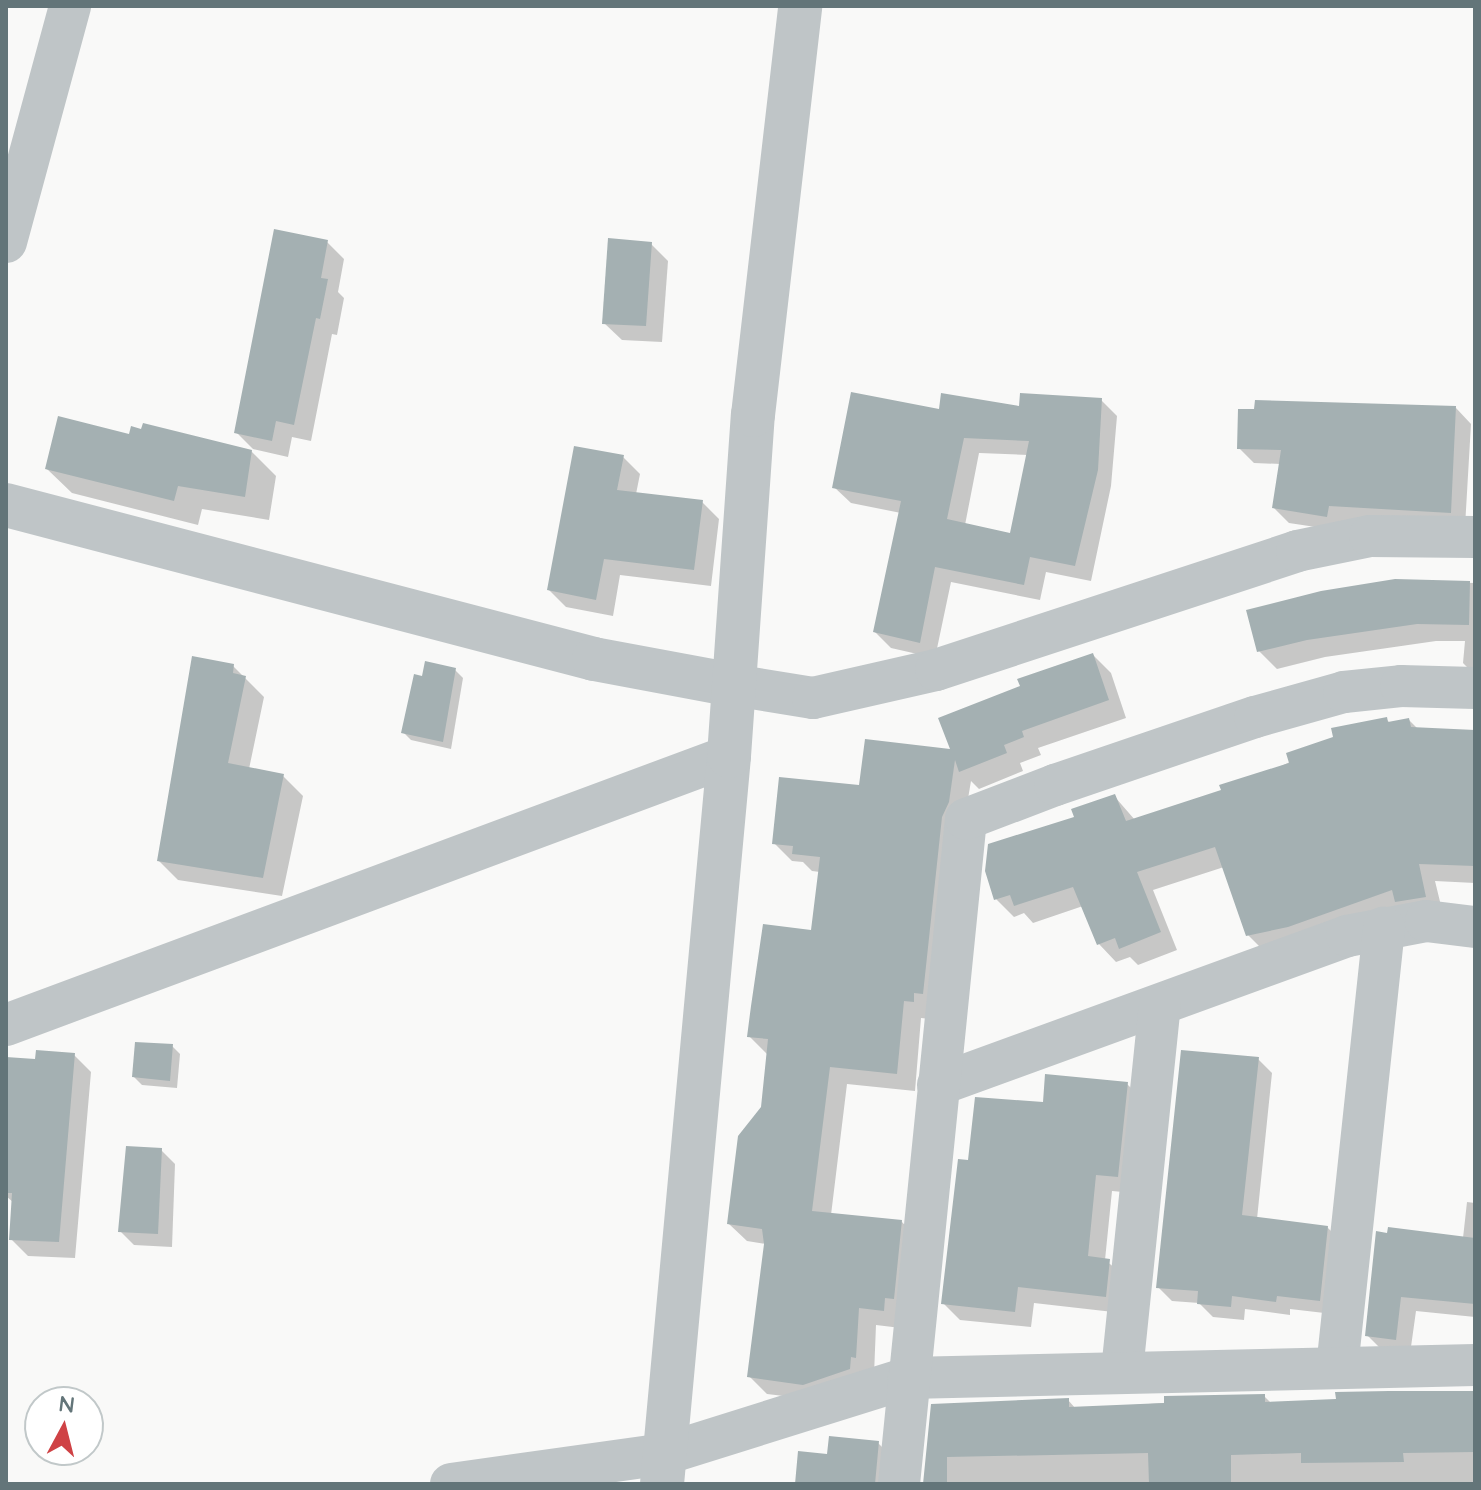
<!DOCTYPE html>
<html>
<head>
<meta charset="utf-8">
<style>
	body { margin:0 }
	#map { position:relative; width:1481px; height:1490px; overflow:hidden; background:#f9f9f8; font-family:Quicksand,sans-serif }
	div>[style] { position:absolute }
	.shadow>* { inset:0; background:#0003 }
	.building>* { inset:0; background:#a4b0b2 }
	.minor>* { height:42px; margin:-21px; padding:0 21px; transform-origin:21px; border-radius:21px; background:#bfc5c7 }
	.tertiary>* { height:44px; margin:-22px; padding:0 22px; transform-origin:22px; border-radius:22px; background:#bfc5c7 }
	span { translate:-50% -50%; white-space:nowrap; text-align:center; line-height:1.15; -webkit-text-stroke:8px #fff; paint-order:stroke }
	.frame { position:absolute; inset:0; border:8px solid #637579; pointer-events:none }
	.north { position:absolute; left:24px; top:1386px; width:80px; height:80px; box-sizing:border-box; background:#fff; border:2px solid #c1c8c9; border-radius:50%; rotate:7deg; font-size:22px; font-weight:700; line-height:32px; text-align:center; color:#637579 }
	.north::after { content:''; display:block; margin:auto; width:28px; height:36px; background:#cf4245; clip-path:polygon(50% 0,100% 100%,50% 72%,0 100%) }
</style>
</head>
<body>
<div id="map">
	<div class="shadow">
		<i style="clip-path:polygon(327px 242px,344px 259px,338px 292px,344px 298px,337px 335px,332px 334px,311px 441px,292px 437px,288px 457px,253px 449px,236px 432px)"></i>
		<i style="clip-path:polygon(651px 244px,668px 261px,662px 342px,622px 340px,604px 323px)"></i>
		<i style="clip-path:polygon(evenodd,1101px 400px,1117px 416px,1111px 486px,1091px 581px,1046px 572px,1040px 600px,951px 582px,935px 658px,891px 648px,875px 632px,901px 513px,851px 503px,834px 487px,940px 412px,1021px 409px,1101px 400px,979px 453px,1028px 455px,1012px 535px,965px 525px,979px 453px)"></i>
		<i style="clip-path:polygon(1456px 408px,1471px 424px,1465px 527px,1342px 531px,1289px 523px,1274px 508px,1281px 464px,1254px 463px,1239px 448px)"></i>
		<i style="clip-path:polygon(130px 436px,251px 451px,276px 476px,269px 520px,202px 509px,198px 525px,72px 493px,47px 469px)"></i>
		<i style="clip-path:polygon(623px 457px,640px 474px,636px 494px,702px 502px,719px 519px,711px 586px,620px 575px,613px 616px,566px 607px,549px 590px)"></i>
		<i style="clip-path:polygon(1394px 581px,1475px 583px,1475px 675px,1463px 663px,1465px 641px,1436px 641px,1325px 657px,1277px 669px,1259px 651px)"></i>
		<i style="clip-path:polygon(1093px 655px,1111px 673px,1126px 718px,1038px 748px,1041px 755px,1020px 763px,1023px 771px,979px 789px,971px 781px,931px 1019px,921px 1018px,915px 1091px,847px 1084px,831px 1215px,901px 1221px,918px 1239px,901px 1328px,876px 1325px,874px 1375px,826px 1401px,767px 1394px,749px 1376px,766px 1244px,747px 1241px,729px 1224px,763px 1108px,767px 1054px,749px 1036px,813px 932px,820px 872px,812px 871px,803px 862px,792px 861px,774px 843px,861px 787px,953px 751px,1022px 687px)"></i>
		<i style="clip-path:polygon(233px 666px,264px 697px,249px 769px,283px 776px,303px 796px,282px 896px,178px 880px,159px 861px)"></i>
		<i style="clip-path:polygon(455px 670px,463px 678px,451px 749px,411px 740px,403px 732px,423px 678px)"></i>
		<i style="clip-path:polygon(1386px 719px,1391px 724px,1409px 720px,1418px 729px,1475px 732px,1475px 883px,1435px 881px,1443px 914px,1266px 953px,1248px 935px,1224px 867px,1153px 890px,1177px 950px,1138px 965px,1130px 957px,1116px 962px,1099px 944px,1083px 906px,1033px 923px,1024px 913px,1014px 917px,996px 899px,1076px 818px,1115px 797px,1135px 820px,1223px 792px)"></i>
		<i style="clip-path:polygon(172px 1046px,180px 1054px,177px 1088px,142px 1085px,134px 1077px)"></i>
		<i style="clip-path:polygon(74px 1055px,91px 1072px,75px 1258px,28px 1256px,11px 1239px,14px 1203px,6px 1196px,6px 1063px)"></i>
		<i style="clip-path:polygon(1258px 1059px,1272px 1073px,1257px 1219px,1327px 1227px,1341px 1241px,1333px 1314px,1290px 1309px,1290px 1315px,1245px 1309px,1244px 1320px,1213px 1317px,1199px 1303px,1172px 1301px,1158px 1287px)"></i>
		<i style="clip-path:polygon(1127px 1084px,1144px 1101px,1134px 1193px,1112px 1191px,1105px 1260px,1126px 1277px,1122px 1313px,1034px 1303px,1031px 1327px,960px 1320px,943px 1303px,970px 1162px,1044px 1104px)"></i>
		<i style="clip-path:polygon(161px 1150px,175px 1164px,172px 1247px,134px 1245px,120px 1231px)"></i>
		<i style="clip-path:polygon(1467px 1202px,1475px 1203px,1475px 1317px,1416px 1311px,1410px 1354px,1383px 1351px,1367px 1335px,1377px 1234px,1463px 1238px)"></i>
		<i style="clip-path:polygon(1475px 1393px,1475px 1484px,925px 1484px,933px 1405px,1068px 1400px,1076px 1409px,1264px 1396px,1272px 1404px)"></i>
		<i style="clip-path:polygon(878px 1443px,895px 1460px,893px 1484px,797px 1484px,828px 1456px)"></i>
	</div>
	<div class="building">
		<i style="clip-path:polygon(274px 229px,328px 240px,321px 278px,328px 279px,320px 319px,316px 318px,294px 425px,276px 421px,272px 441px,234px 433px)"></i>
		<i style="clip-path:polygon(608px 238px,652px 242px,646px 326px,602px 324px)"></i>
		<i style="clip-path:polygon(evenodd,851px 392px,939px 409px,941px 393px,1019px 406px,1020px 393px,1102px 398px,1098px 470px,1075px 566px,1030px 557px,1024px 585px,935px 567px,920px 643px,873px 632px,901px 501px,832px 488px,851px 392px,964px 438px,1029px 441px,1010px 533px,947px 519px,964px 438px)"></i>
		<i style="clip-path:polygon(1255px 400px,1456px 406px,1451px 513px,1329px 506px,1327px 517px,1272px 508px,1281px 450px,1237px 449px,1238px 409px,1254px 409px)"></i>
		<i style="clip-path:polygon(58px 416px,129px 434px,131px 426px,141px 429px,143px 423px,252px 450px,245px 497px,178px 486px,174px 501px,45px 469px)"></i>
		<i style="clip-path:polygon(574px 446px,624px 455px,617px 490px,703px 500px,694px 570px,604px 559px,596px 600px,547px 590px)"></i>
		<i style="clip-path:polygon(1395px 579px,1470px 581px,1469px 625px,1417px 624px,1307px 640px,1257px 652px,1246px 610px,1321px 591px)"></i>
		<i style="clip-path:polygon(1093px 653px,1109px 700px,1022px 731px,1024px 737px,1004px 745px,1007px 753px,959px 772px,955px 760px,949px 802px,942px 817px,923px 994px,914px 993px,914px 1002px,904px 1001px,897px 1074px,830px 1067px,812px 1211px,902px 1220px,894px 1299px,885px 1298px,884px 1311px,859px 1308px,856px 1358px,851px 1357px,850px 1369px,803px 1385px,747px 1377px,764px 1244px,762px 1229px,727px 1224px,738px 1136px,761px 1107px,768px 1039px,747px 1037px,751px 1006px,763px 924px,811px 930px,820px 857px,792px 854px,793px 846px,772px 844px,779px 777px,859px 785px,865px 739px,950px 749px,938px 718px,1020px 686px,1017px 679px)"></i>
		<i style="clip-path:polygon(192px 656px,234px 664px,233px 673px,246px 676px,228px 763px,284px 774px,263px 878px,157px 861px)"></i>
		<i style="clip-path:polygon(425px 661px,456px 668px,443px 742px,401px 733px,414px 674px,422px 676px)"></i>
		<i style="clip-path:polygon(1387px 717px,1388px 722px,1409px 718px,1411px 727px,1475px 730px,1475px 866px,1419px 864px,1426px 897px,1395px 902px,1392px 890px,1288px 927px,1246px 936px,1215px 847px,1137px 872px,1161px 932px,1119px 949px,1115px 938px,1097px 945px,1073px 887px,1014px 906px,1010px 895px,994px 900px,985px 871px,988px 844px,1074px 817px,1071px 809px,1115px 794px,1126px 821px,1221px 790px,1219px 785px,1289px 763px,1286px 753px,1333px 737px,1331px 728px)"></i>
		<i style="clip-path:polygon(135px 1042px,173px 1044px,170px 1081px,132px 1077px)"></i>
		<i style="clip-path:polygon(36px 1050px,75px 1053px,59px 1242px,9px 1240px,12px 1193px,6px 1193px,6px 1057px,35px 1059px)"></i>
		<i style="clip-path:polygon(1181px 1050px,1259px 1057px,1242px 1215px,1328px 1226px,1320px 1301px,1277px 1296px,1276px 1302px,1232px 1296px,1231px 1307px,1197px 1304px,1198px 1291px,1156px 1288px)"></i>
		<i style="clip-path:polygon(1045px 1074px,1128px 1082px,1118px 1177px,1096px 1175px,1088px 1256px,1110px 1259px,1106px 1297px,1018px 1287px,1015px 1312px,941px 1304px,958px 1159px,968px 1160px,975px 1097px,1043px 1102px)"></i>
		<i style="clip-path:polygon(126px 1146px,162px 1148px,158px 1234px,118px 1232px)"></i>
		<i style="clip-path:polygon(1388px 1227px,1475px 1238px,1475px 1304px,1401px 1297px,1396px 1340px,1365px 1336px,1376px 1231px,1387px 1233px)"></i>
		<i style="clip-path:polygon(1389px 1391px,1475px 1391px,1475px 1452px,1403px 1453px,1404px 1462px,1301px 1463px,1301px 1453px,1231px 1455px,1231px 1484px,1149px 1484px,1148px 1453px,947px 1457px,947px 1484px,923px 1484px,931px 1404px,1069px 1398px,1069px 1407px,1164px 1403px,1164px 1396px,1265px 1394px,1265px 1402px,1336px 1399px,1335px 1392px)"></i>
		<i style="clip-path:polygon(829px 1436px,879px 1441px,875px 1484px,795px 1484px,798px 1451px,827px 1454px)"></i>
	</div>
	<div class="minor">
		<i style="left:6px;top:242px;width:245px;rotate:-74.8deg"></i>
		<i style="left:733px;top:685px;width:81px;rotate:9.2deg"></i>
		<i style="left:813px;top:698px;width:126px;rotate:-12.8deg"></i>
		<i style="left:936px;top:670px;width:380px;rotate:-18.2deg"></i>
		<i style="left:1297px;top:551px;width:75px;rotate:-11.6deg"></i>
		<i style="left:1370px;top:536px;width:105px;rotate:0.5deg"></i>
		<i style="left:6px;top:1025px;width:771px;rotate:-20.41deg"></i>
		<i style="left:938px;top:1085px;width:435px;rotate:-20deg"></i>
		<i style="left:1347px;top:936px;width:80px;rotate:-10.8deg"></i>
		<i style="left:1426px;top:921px;width:49px;rotate:7deg"></i>
		<i style="left:1337px;top:1368px;width:443px;rotate:-83.9deg"></i>
		<i style="left:1122px;top:1371px;width:367px;rotate:-84.1deg"></i>
		<i style="left:451px;top:1484px;width:216px;rotate:-8deg"></i>
		<i style="left:665px;top:1454px;width:255px;rotate:-17.4deg"></i>
		<i style="left:908px;top:1378px;width:567px;rotate:-1.31deg"></i>
		<i style="left:899px;top:1484px;width:668px;rotate:-84.25deg"></i>
		<i style="left:966px;top:819px;width:95px;rotate:-20.9deg"></i>
		<i style="left:1055px;top:785px;width:211px;rotate:-18.8deg"></i>
		<i style="left:1255px;top:717px;width:92px;rotate:-15.7deg"></i>
		<i style="left:1344px;top:692px;width:57px;rotate:-6deg"></i>
		<i style="left:1401px;top:686px;width:74px;rotate:1.5deg"></i>
	</div>
	<div class="tertiary">
		<i style="left:6px;top:505px;width:608px;rotate:14.68deg"></i>
		<i style="left:594px;top:659px;width:141px;rotate:10.6deg"></i>
		<i style="left:662px;top:1484px;width:731px;rotate:-84.74deg"></i>
		<i style="left:729px;top:756px;width:342px;rotate:-86deg"></i>
		<i style="left:753px;top:415px;width:412px;rotate:-83.4deg"></i>
	</div>
	<div class="frame"></div>
	<div class="north">N</div>
</div>
</body>
</html>
